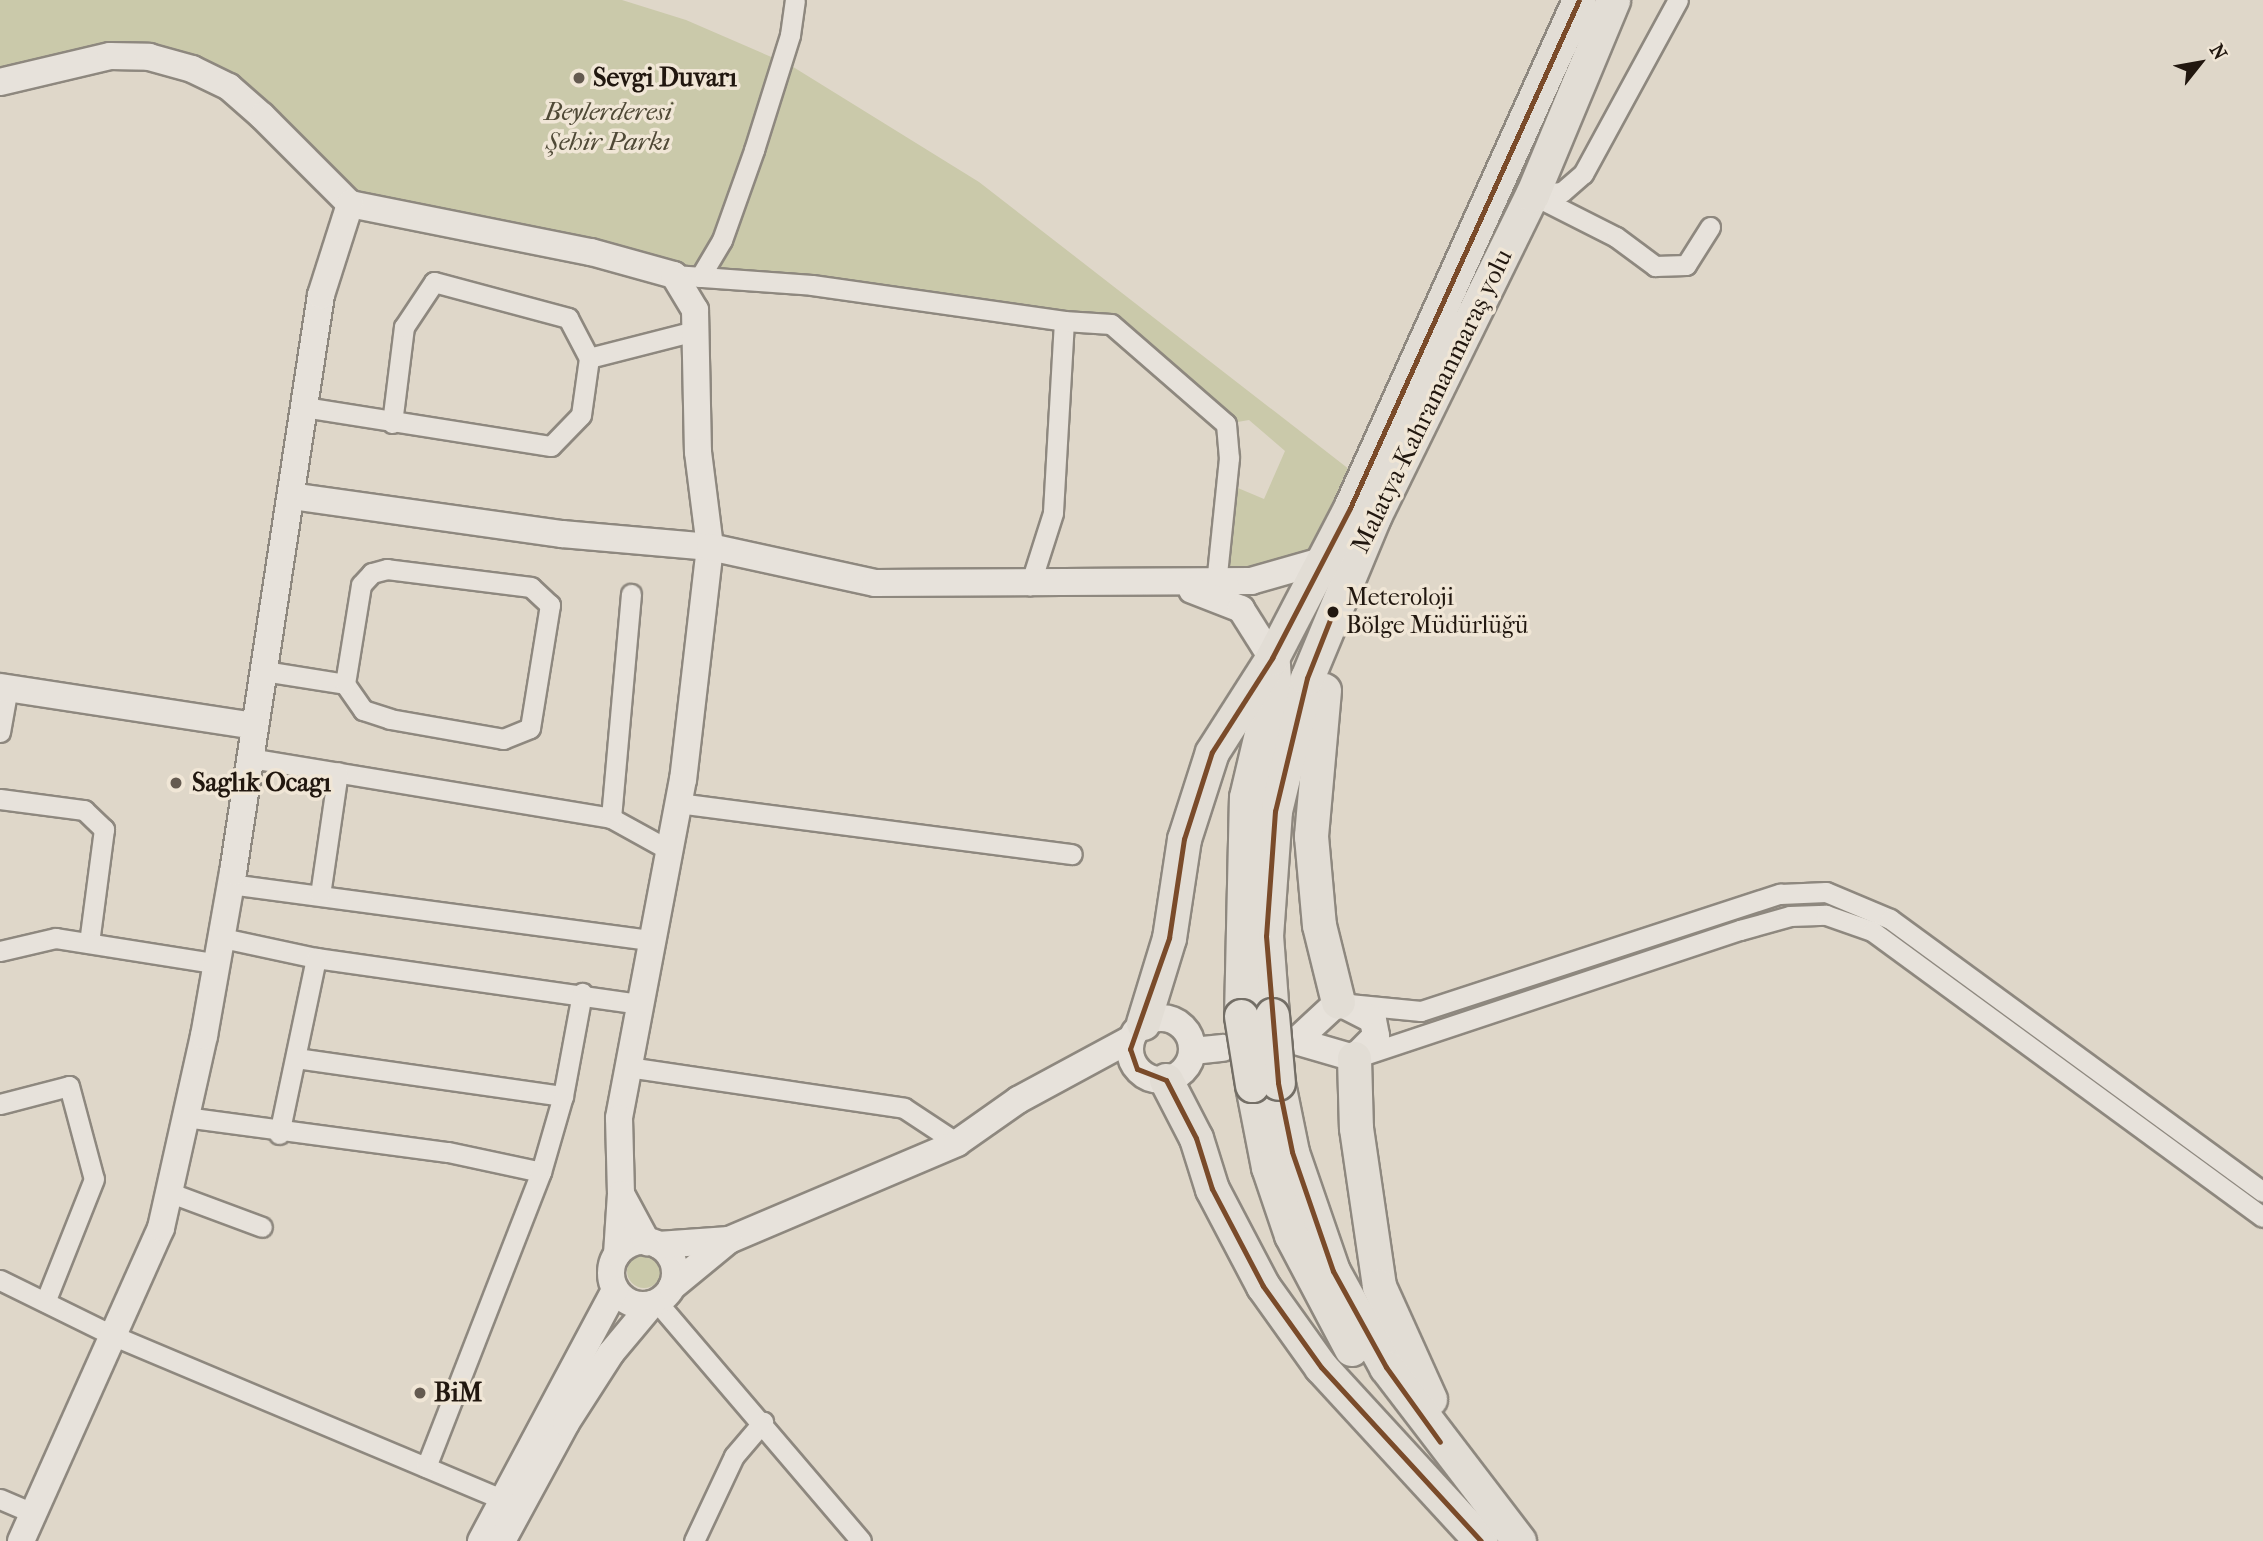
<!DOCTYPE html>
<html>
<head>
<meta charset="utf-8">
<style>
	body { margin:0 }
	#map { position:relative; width:2263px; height:1541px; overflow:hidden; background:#dfd7c9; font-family:"IM FELL French Canon",serif }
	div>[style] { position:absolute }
	.green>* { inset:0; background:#cac9aa }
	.round { border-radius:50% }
	.roads { filter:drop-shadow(2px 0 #8e887f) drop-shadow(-2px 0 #8e887f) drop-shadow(0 2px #8e887f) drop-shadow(0 -2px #8e887f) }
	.street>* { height:19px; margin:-9.5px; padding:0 9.5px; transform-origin:9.5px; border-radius:9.5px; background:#e7e2db }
	.secondary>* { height:26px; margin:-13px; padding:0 13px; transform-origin:13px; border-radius:13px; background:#e7e2db }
	.secondary>.ring { margin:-13px; padding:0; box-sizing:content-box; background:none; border:26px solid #e7e2db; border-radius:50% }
	.highway>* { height:33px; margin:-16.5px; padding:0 16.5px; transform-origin:16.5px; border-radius:16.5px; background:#e2ddd5 }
	.bridges { filter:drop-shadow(2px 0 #736e66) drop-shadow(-2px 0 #736e66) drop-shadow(0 2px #736e66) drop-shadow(0 -2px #736e66) }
	.highway-bridge>* { height:33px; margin:-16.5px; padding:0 16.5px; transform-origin:16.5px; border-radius:16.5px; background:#e2ddd5 }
	.bus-1>* { height:5px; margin:-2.5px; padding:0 2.5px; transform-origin:2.5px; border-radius:2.5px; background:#7a4b2a }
	.dots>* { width:19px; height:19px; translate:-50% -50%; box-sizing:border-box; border:4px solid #f0e6d6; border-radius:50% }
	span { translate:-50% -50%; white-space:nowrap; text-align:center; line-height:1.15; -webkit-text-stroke:7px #f0e6d6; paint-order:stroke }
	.bus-label { font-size:24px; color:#21170f }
	.left { translate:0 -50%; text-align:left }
	.poi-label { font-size:26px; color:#21170f; font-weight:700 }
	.park-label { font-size:26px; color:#4f4936; font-style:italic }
	.street-label { font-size:26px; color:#21170f }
	.north { position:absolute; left:2165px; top:28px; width:70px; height:70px; -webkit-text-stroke:5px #f0e6d6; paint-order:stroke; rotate:59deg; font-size:19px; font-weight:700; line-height:28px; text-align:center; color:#21170f }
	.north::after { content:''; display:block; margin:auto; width:24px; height:32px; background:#21170f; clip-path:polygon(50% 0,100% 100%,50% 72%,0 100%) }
</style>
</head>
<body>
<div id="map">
	<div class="green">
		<i style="clip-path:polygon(0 0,622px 0,686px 20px,790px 65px,979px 182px,1363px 480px,1321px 561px,1217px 582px,1226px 483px,1264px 499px,1285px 451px,1249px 420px,1226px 424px,1111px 324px,674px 275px,350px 204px,262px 116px,149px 57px,0 82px)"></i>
		<i class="round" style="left:627px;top:1254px;width:34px;height:34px"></i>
	</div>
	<div class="roads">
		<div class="street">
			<i style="left:1532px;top:195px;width:30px;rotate:-6deg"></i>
			<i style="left:1562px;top:192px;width:28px;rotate:-41deg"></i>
			<i style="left:1583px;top:174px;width:198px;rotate:-61.4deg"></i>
			<i style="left:1533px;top:195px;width:93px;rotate:26.8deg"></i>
			<i style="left:1616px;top:237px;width:49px;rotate:36.6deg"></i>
			<i style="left:1655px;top:266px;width:31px;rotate:-2deg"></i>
			<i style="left:1686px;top:265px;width:45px;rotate:-57.7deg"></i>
			<i style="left:674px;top:275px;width:138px;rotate:4.1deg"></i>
			<i style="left:812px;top:285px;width:255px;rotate:8.1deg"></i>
			<i style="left:1064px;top:321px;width:192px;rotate:93.3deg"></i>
			<i style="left:1053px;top:513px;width:76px;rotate:107.7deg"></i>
			<i style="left:700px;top:277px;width:43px;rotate:-59.3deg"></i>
			<i style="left:722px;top:240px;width:96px;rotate:-70.4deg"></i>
			<i style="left:754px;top:150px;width:121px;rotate:-72.6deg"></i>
			<i style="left:790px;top:35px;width:35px;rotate:-82deg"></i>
			<i style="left:1064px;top:321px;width:47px;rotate:3.7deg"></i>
			<i style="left:1111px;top:324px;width:152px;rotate:41deg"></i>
			<i style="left:1226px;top:424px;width:34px;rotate:85deg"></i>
			<i style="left:1229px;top:458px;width:136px;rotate:95.9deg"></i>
			<i style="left:304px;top:407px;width:250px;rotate:9deg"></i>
			<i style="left:551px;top:446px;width:43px;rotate:-45.9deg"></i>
			<i style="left:581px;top:415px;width:58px;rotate:-82deg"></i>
			<i style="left:589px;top:358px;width:109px;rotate:-14.3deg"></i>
			<i style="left:392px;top:423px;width:97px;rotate:-82.9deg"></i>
			<i style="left:404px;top:327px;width:54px;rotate:-56.3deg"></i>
			<i style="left:434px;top:282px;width:139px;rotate:15deg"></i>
			<i style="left:568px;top:318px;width:45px;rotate:62.3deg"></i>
			<i style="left:264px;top:671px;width:82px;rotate:9.1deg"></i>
			<i style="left:345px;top:684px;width:32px;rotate:55deg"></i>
			<i style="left:363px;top:710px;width:28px;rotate:18deg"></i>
			<i style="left:390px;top:719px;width:115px;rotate:10deg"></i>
			<i style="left:503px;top:739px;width:29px;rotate:-22deg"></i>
			<i style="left:530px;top:728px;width:125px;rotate:-80.8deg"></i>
			<i style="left:550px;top:605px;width:26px;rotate:-137deg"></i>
			<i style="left:531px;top:587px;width:145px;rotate:-172.9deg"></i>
			<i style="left:387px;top:569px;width:16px;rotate:165deg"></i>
			<i style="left:372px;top:573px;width:16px;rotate:133deg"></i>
			<i style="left:361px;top:585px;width:100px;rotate:99.2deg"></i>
			<i style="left:0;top:732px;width:46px;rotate:-79.9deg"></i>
			<i style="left:250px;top:758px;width:366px;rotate:9.4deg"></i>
			<i style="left:611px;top:818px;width:66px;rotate:28.9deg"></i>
			<i style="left:0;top:799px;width:85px;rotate:7.5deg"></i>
			<i style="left:84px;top:810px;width:28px;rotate:44deg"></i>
			<i style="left:104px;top:829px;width:115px;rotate:97.5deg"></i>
			<i style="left:678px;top:803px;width:397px;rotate:7.4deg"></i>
			<i style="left:611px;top:818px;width:225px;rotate:-84.9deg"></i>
			<i style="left:230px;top:884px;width:425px;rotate:7.6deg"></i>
			<i style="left:320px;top:895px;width:124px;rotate:-81.7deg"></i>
			<i style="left:218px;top:937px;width:100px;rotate:12.1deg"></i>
			<i style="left:316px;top:958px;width:326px;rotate:8.1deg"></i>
			<i style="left:0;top:951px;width:57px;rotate:-13.1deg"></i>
			<i style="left:56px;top:938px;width:160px;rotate:9deg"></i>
			<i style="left:1349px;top:1004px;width:72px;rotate:5.6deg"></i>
			<i style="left:1421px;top:1011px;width:378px;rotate:-18.1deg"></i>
			<i style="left:1780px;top:894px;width:46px;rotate:-2.5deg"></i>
			<i style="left:1826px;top:892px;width:69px;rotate:22.9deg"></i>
			<i style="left:1890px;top:919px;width:462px;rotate:36.2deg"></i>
			<i style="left:1358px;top:1057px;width:403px;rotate:-18.4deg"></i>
			<i style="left:1740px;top:930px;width:52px;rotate:-15.6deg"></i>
			<i style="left:1790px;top:916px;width:36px;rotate:-2deg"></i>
			<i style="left:1826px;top:915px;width:49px;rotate:19.2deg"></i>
			<i style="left:1872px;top:931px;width:484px;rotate:36.2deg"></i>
			<i style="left:296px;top:1058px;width:270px;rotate:8.1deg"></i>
			<i style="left:628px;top:1067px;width:279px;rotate:8.4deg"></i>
			<i style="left:904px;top:1108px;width:64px;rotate:33.4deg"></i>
			<i style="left:0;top:1104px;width:71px;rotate:-14.6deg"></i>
			<i style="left:69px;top:1086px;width:96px;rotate:75deg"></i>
			<i style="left:94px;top:1179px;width:132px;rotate:111.7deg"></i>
			<i style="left:185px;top:1117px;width:265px;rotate:7.6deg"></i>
			<i style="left:448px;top:1152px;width:95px;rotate:12.1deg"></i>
			<i style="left:279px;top:1134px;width:180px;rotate:-78.1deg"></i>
			<i style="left:168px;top:1192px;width:100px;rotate:20.4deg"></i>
			<i style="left:0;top:1280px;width:127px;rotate:26.2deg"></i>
			<i style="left:114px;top:1336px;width:436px;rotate:22.8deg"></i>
			<i style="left:657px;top:1302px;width:314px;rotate:49.5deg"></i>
			<i style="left:426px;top:1467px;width:317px;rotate:-68.7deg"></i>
			<i style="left:541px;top:1172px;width:79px;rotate:-73.9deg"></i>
			<i style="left:563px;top:1096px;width:105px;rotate:-79.5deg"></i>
			<i style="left:0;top:1499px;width:33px;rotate:23deg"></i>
			<i style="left:694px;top:1541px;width:94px;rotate:-64.8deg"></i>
			<i style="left:734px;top:1456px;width:45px;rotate:-49.5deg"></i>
		</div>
		<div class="secondary">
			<i style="left:0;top:82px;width:113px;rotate:-13.3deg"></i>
			<i style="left:110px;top:56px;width:39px;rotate:1deg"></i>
			<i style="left:149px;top:57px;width:45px;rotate:15.6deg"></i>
			<i style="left:192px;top:69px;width:41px;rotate:25.9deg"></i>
			<i style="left:229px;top:87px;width:44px;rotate:41.3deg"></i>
			<i style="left:262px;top:116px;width:124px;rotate:45deg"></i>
			<i style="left:350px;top:204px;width:246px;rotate:11.3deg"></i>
			<i style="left:591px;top:252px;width:86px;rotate:15.5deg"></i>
			<i style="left:674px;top:275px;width:41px;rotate:59deg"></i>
			<i style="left:695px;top:310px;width:142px;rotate:88.8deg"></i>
			<i style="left:698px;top:452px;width:96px;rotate:82.8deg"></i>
			<i style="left:710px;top:547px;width:234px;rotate:96.6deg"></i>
			<i style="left:683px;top:779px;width:345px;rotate:100.7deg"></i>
			<i style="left:619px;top:1118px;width:76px;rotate:88.5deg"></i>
			<i style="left:291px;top:496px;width:274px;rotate:8deg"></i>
			<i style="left:562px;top:534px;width:149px;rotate:5deg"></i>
			<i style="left:710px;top:547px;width:169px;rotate:12.3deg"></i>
			<i style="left:875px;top:583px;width:376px;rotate:-0.3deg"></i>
			<i style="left:1251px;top:581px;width:73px;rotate:-15.9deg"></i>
			<i style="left:1192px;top:590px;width:53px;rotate:21.2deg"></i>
			<i style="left:1241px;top:609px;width:58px;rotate:57.7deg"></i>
			<i style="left:0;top:687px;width:258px;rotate:8.7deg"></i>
			<i style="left:1338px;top:1002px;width:39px;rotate:27deg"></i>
			<i style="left:1373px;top:1020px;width:16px;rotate:79deg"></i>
			<i style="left:1376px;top:1036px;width:31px;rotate:135deg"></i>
			<i style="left:1354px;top:1058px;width:60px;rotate:-163.7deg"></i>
			<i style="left:1296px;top:1041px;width:57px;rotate:-42.9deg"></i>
			<i class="ring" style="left:1130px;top:1018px;width:36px;height:36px"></i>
			<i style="left:1193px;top:1051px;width:30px;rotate:-6deg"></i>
			<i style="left:729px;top:1240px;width:248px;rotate:-23deg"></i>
			<i style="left:957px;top:1143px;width:75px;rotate:-35.2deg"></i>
			<i style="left:1018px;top:1100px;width:128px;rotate:-28.4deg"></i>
			<i class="ring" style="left:611px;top:1241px;width:38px;height:38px"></i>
			<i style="left:658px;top:1245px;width:71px;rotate:-4deg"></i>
			<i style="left:729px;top:1240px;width:74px;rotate:140.5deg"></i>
			<i style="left:617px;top:1254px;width:60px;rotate:-86.2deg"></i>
			<i style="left:621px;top:1194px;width:55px;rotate:61.6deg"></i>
			<i style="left:21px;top:1541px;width:343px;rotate:-65.9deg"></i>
			<i style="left:161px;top:1228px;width:197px;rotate:-77.4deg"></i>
			<i style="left:204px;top:1036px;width:167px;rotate:-80deg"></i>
			<i style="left:233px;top:872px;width:584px;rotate:-81.33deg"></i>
			<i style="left:321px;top:295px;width:96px;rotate:-72.3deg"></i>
			<i style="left:481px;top:1541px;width:285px;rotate:-61.9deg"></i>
			<i style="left:502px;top:1541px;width:134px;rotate:-61.5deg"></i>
			<i style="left:566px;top:1423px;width:83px;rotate:-57.3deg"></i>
			<i style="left:611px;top:1353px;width:64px;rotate:-50.1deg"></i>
		</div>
		<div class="highway">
			<i style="left:1324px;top:690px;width:147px;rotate:95.1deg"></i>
			<i style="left:1311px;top:836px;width:89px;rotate:84.9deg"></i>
			<i style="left:1319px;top:925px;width:79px;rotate:76.1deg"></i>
			<i style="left:1272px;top:1015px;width:79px;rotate:-94.3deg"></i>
			<i style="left:1266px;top:936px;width:125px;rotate:-85.9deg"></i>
			<i style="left:1275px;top:811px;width:137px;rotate:-76.5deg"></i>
			<i style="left:1307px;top:678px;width:174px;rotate:-67.4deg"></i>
			<i style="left:1374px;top:517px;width:359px;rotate:-63.9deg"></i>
			<i style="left:1532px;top:195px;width:211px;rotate:-67.4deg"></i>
			<i style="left:1241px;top:1016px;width:219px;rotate:-88.7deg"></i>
			<i style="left:1246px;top:797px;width:121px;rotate:-76.7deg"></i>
			<i style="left:1274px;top:679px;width:16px;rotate:-94deg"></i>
			<i style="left:1143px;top:1023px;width:89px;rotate:-73deg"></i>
			<i style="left:1169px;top:938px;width:100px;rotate:-81.4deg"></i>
			<i style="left:1184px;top:839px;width:91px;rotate:-72.2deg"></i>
			<i style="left:1212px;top:752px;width:112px;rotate:-57.4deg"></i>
			<i style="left:1272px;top:658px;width:169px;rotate:-62.5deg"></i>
			<i style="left:1350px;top:508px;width:557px;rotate:-65.73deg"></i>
			<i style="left:1354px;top:1058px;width:70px;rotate:88.4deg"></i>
			<i style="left:1356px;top:1128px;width:160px;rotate:81.7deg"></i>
			<i style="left:1379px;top:1286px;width:124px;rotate:65.7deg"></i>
			<i style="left:1166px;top:1080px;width:65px;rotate:62.7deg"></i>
			<i style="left:1196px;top:1138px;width:53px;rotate:72.6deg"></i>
			<i style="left:1212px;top:1189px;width:110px;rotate:62.3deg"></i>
			<i style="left:1263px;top:1286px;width:100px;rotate:54.4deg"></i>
			<i style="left:1321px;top:1367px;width:236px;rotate:47.4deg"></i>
			<i style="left:1278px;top:1083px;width:70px;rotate:78.5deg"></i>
			<i style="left:1292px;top:1152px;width:126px;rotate:71deg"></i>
			<i style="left:1333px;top:1271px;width:110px;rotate:61.1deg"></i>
			<i style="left:1386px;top:1367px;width:219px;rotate:52.6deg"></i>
			<i style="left:1252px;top:1085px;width:84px;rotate:79deg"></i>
			<i style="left:1268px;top:1167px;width:72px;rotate:71.3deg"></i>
			<i style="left:1291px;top:1235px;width:129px;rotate:62.2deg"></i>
		</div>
	</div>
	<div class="bridges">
		<div class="highway-bridge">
			<i style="left:1272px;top:1015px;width:68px;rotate:85deg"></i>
			<i style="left:1241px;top:1016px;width:70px;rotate:80.9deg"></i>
		</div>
	</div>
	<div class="bus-1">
		<i style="left:1333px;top:612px;width:71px;rotate:111.5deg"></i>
		<i style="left:1307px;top:678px;width:137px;rotate:103.5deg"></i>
		<i style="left:1275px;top:811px;width:125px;rotate:94.1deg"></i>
		<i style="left:1266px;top:936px;width:147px;rotate:85.3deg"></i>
		<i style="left:1278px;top:1083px;width:70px;rotate:78.5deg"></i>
		<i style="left:1292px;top:1152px;width:126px;rotate:71deg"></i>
		<i style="left:1333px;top:1271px;width:110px;rotate:61.1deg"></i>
		<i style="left:1386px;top:1367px;width:92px;rotate:54.2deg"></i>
		<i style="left:1481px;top:1541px;width:236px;rotate:-132.6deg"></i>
		<i style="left:1321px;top:1367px;width:100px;rotate:-125.6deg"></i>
		<i style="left:1263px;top:1286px;width:110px;rotate:-117.7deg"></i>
		<i style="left:1212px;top:1189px;width:53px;rotate:-107.4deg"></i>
		<i style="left:1196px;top:1138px;width:65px;rotate:-117.3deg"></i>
		<i style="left:1166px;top:1080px;width:31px;rotate:-159deg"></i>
		<i style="left:1137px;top:1069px;width:21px;rotate:-109deg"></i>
		<i style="left:1130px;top:1049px;width:118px;rotate:-70.6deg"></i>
		<i style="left:1169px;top:938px;width:100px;rotate:-81.4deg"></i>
		<i style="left:1184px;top:839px;width:91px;rotate:-72.2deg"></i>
		<i style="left:1212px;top:752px;width:112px;rotate:-57.4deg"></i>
		<i style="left:1272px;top:658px;width:169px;rotate:-62.5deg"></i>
		<i style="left:1350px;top:508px;width:557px;rotate:-65.73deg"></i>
	</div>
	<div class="dots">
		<i style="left:579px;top:78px;background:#645a50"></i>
		<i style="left:1333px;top:612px;background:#21170f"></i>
		<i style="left:176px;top:783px;background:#645a50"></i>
		<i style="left:420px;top:1393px;background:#645a50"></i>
	</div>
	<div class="bus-label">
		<span class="left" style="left:1346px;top:612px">Meteroloji<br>Bölge Müdürlüğü</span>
	</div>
	<div class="poi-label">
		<span class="left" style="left:593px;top:78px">Sevgi Duvarı</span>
		<span class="left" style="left:192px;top:783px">Saglık Ocagı</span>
		<span class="left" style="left:434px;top:1393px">BiM</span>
	</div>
	<div class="park-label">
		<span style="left:608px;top:127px">Beylerderesi<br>Şehir Parkı</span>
	</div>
	<div class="street-label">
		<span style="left:1432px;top:401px;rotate:-64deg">Malatya-Kahramanmaraş yolu</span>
	</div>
	<div class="north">N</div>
</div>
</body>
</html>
